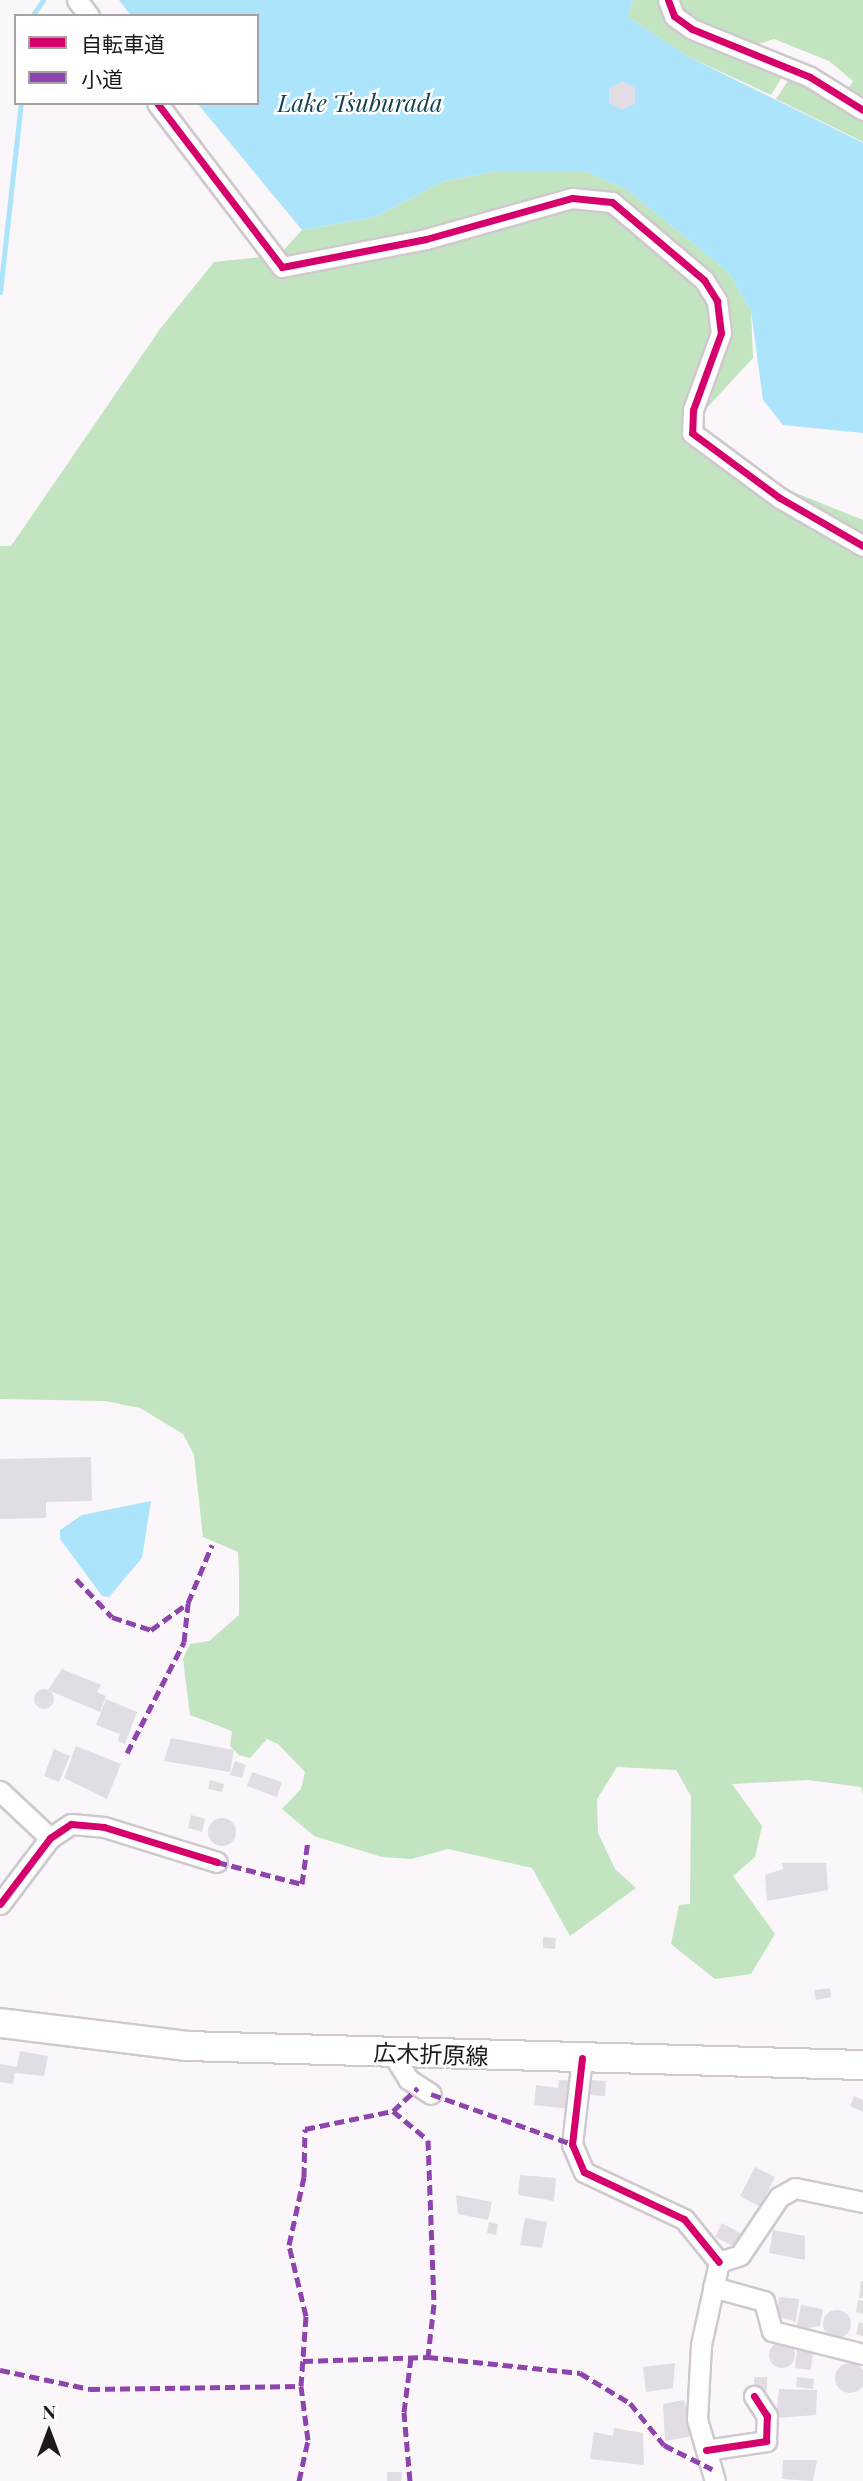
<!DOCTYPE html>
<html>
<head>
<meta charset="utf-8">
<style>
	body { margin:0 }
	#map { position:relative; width:863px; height:2481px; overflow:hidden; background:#faf6fa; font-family:"Playfair Display","Noto Sans JP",serif }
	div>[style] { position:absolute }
	.forest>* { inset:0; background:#c2e4c1 }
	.water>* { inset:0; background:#ace4fb }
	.stream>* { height:5px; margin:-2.5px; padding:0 2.5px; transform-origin:2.5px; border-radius:2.5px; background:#ace4fb }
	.building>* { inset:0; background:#e2dde4 }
	.round { border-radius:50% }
	.roads { filter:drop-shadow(2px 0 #cfc9ce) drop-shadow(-2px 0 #cfc9ce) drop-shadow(0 2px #cfc9ce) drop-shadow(0 -2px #cfc9ce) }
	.street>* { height:19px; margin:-9.5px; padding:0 9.5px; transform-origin:9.5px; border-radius:9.5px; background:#fefefe }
	.secondary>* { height:28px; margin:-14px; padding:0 14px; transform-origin:14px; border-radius:14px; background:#fefefe }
	.quiet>* { height:5px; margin-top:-2.5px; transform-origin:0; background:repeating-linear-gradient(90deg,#8e44ad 0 10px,transparent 0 15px) }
	.cycleway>* { height:7px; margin:-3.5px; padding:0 3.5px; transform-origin:3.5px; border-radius:3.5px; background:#d6006c }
	span { translate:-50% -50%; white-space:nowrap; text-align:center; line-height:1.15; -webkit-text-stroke:5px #fff; paint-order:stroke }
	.street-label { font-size:23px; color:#1e171d }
	.water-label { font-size:24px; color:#0e3f4f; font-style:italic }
	.legend { position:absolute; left:14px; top:14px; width:245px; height:91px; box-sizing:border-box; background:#fff; border:2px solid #a5a2a5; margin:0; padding:9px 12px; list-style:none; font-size:21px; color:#1e171d }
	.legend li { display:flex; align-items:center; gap:14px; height:35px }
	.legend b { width:35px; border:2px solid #a5a2a5 }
	.north { position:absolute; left:14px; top:2397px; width:70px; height:70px; -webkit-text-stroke:5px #fff; paint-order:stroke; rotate:0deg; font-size:19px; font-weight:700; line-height:28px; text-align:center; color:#1e171d }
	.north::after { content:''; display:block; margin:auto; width:24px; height:32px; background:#1e171d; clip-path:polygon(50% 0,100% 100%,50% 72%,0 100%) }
</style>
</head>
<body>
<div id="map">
	<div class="forest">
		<i style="clip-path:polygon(633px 0,863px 0,863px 142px,776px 99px,791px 76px,839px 102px,853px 81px,829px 61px,774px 39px,732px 53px,784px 74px,771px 95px,687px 56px,628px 17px)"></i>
		<i style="clip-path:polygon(496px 171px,584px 171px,626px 189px,729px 273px,751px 311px,753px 358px,692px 424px,703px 456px,863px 520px,863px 1794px,861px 1787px,808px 1780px,732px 1784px,762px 1826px,755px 1857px,733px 1876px,775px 1934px,751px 1974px,715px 1979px,671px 1944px,679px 1905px,690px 1904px,691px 1796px,676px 1770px,617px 1767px,597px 1799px,598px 1833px,615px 1869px,636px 1888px,570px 1936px,532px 1868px,448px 1849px,411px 1859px,382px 1857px,314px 1836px,282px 1809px,301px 1789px,305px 1772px,278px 1744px,267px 1739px,250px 1758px,239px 1755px,230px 1746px,232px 1731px,190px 1715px,183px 1659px,190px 1644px,209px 1641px,239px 1615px,239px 1572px,238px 1552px,203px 1537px,194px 1455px,183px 1434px,140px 1408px,105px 1401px,0 1399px,0 546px,11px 546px,160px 329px,214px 262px,279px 255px,302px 230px,375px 217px,444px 181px)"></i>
	</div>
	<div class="water">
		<i style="clip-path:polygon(119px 0,633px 0,628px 17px,687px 56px,863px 143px,863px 433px,783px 425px,763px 400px,751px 311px,729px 273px,626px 189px,584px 171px,496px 171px,444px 181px,375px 217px,302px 230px,197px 103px,257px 103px,257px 16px,131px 16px)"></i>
		<i style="clip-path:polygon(151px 1501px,142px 1558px,109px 1597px,102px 1596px,60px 1539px,60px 1530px,82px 1515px)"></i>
	</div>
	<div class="stream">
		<i style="left:32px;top:16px;width:19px;rotate:-55deg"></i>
		<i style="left:0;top:292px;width:190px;rotate:-83.7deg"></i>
	</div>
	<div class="building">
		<i style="clip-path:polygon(623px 81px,635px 88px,635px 103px,622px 110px,609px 103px,609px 88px)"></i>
		<i style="clip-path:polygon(91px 1457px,92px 1501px,46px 1502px,46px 1518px,0 1519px,0 1459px)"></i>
		<i style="clip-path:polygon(62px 1669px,101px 1685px,97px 1692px,106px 1696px,100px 1712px,48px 1690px)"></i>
		<i class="round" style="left:34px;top:1689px;width:20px;height:20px"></i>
		<i style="clip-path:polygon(106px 1699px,137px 1712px,125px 1744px,118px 1741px,120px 1734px,96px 1725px)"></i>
		<i style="clip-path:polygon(171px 1738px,234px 1750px,230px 1772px,164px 1761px)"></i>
		<i style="clip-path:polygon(76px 1746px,121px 1764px,107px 1799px,64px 1778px)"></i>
		<i style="clip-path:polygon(54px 1749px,70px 1756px,59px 1782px,44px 1776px)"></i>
		<i style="clip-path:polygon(235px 1761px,246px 1765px,242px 1778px,230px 1775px)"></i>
		<i style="clip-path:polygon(252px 1772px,282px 1782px,277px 1797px,247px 1786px)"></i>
		<i style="clip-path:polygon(210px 1780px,224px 1784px,222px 1792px,208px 1789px)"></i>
		<i style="clip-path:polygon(191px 1815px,205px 1819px,202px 1832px,188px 1828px)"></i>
		<i class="round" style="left:208px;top:1818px;width:28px;height:28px"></i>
		<i style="clip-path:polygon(782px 1863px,826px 1863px,828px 1890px,767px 1901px,765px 1875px,783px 1869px)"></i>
		<i style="clip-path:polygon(543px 1937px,556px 1938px,555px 1949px,543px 1948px)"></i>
		<i style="clip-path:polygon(830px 1988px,831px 1997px,816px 2000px,814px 1990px)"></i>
		<i style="clip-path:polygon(20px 2051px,48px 2056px,44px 2076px,15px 2073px,13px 2084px,0 2082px,0 2064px,17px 2067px)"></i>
		<i style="clip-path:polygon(559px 2080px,573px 2081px,570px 2109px,534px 2105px,536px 2085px,558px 2088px)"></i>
		<i style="clip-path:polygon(592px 2080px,606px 2081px,605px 2096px,590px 2095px)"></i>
		<i style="clip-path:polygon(854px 2096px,863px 2100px,863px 2112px,850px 2106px)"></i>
		<i style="clip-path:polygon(755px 2167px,775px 2177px,760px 2207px,740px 2196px)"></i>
		<i style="clip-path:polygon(520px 2175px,556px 2178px,554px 2201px,518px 2195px)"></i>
		<i style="clip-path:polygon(456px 2195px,492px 2202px,488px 2220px,458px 2214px)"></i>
		<i style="clip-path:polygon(525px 2218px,547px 2222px,542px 2248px,520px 2245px)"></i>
		<i style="clip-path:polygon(489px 2222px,498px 2224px,496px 2235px,487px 2233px)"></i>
		<i style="clip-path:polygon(722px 2223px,742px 2234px,735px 2247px,715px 2237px)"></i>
		<i style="clip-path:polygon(773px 2230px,805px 2236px,805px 2260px,769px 2253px)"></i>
		<i style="clip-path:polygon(861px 2281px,863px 2281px,863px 2298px,859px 2298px)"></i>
		<i style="clip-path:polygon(779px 2297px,799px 2299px,796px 2322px,777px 2316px)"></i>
		<i style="clip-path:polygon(858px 2300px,863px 2301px,863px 2314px,856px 2312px)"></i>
		<i style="clip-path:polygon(801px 2305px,823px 2309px,820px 2326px,796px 2330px)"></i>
		<i class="round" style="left:823px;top:2310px;width:28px;height:28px"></i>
		<i style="clip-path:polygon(859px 2322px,863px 2323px,863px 2336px,856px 2334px)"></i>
		<i class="round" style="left:769px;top:2342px;width:26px;height:26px"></i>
		<i style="clip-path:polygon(797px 2350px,813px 2351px,811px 2370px,795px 2368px)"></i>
		<i class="round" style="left:835px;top:2363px;width:30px;height:30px"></i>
		<i style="clip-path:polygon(675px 2363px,673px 2388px,646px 2392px,643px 2367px)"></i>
		<i style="clip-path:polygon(754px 2377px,767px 2377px,767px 2390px,754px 2390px)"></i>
		<i style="clip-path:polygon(797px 2377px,814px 2379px,813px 2389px,796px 2387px)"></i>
		<i style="clip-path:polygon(779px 2389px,817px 2390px,816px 2415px,776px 2418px)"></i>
		<i style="clip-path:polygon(684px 2400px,693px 2436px,665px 2441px,663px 2404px)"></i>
		<i style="clip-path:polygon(614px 2428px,643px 2433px,644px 2465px,590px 2459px,594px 2432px,613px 2436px)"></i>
		<i style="clip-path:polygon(783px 2460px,817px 2460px,813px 2481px,782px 2479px)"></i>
		<i style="clip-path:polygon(387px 2472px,402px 2472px,401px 2481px,387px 2481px)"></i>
	</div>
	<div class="roads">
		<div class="street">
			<i style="left:77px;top:0;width:20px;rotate:53deg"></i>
			<i style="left:668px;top:0;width:17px;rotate:69deg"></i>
			<i style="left:674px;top:16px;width:22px;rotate:36deg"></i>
			<i style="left:692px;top:29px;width:127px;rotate:22.1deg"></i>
			<i style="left:810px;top:77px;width:62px;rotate:31.9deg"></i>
			<i style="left:157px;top:103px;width:206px;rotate:52.7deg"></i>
			<i style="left:282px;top:267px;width:147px;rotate:-11deg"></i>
			<i style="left:426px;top:239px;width:152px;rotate:-15.7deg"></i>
			<i style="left:572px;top:198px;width:40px;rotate:5.7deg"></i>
			<i style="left:612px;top:202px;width:121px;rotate:40.3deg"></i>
			<i style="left:704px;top:280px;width:25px;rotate:58deg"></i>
			<i style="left:717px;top:301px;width:32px;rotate:83deg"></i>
			<i style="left:721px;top:333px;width:82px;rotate:110deg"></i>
			<i style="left:693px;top:410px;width:23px;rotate:92deg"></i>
			<i style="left:692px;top:433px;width:109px;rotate:36.5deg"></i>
			<i style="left:780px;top:498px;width:96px;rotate:30deg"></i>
			<i style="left:0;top:1791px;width:69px;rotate:43.2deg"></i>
			<i style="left:0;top:1904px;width:83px;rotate:-52.9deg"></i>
			<i style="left:50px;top:1838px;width:25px;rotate:-34deg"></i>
			<i style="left:71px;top:1824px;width:33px;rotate:5deg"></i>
			<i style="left:104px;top:1827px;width:118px;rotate:17.2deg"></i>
			<i style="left:392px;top:2053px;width:31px;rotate:58deg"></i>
			<i style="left:408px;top:2079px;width:27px;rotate:33deg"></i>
			<i style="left:582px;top:2058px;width:87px;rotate:96.6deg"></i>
			<i style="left:572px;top:2144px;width:30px;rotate:67deg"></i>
			<i style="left:584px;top:2172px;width:110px;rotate:25.2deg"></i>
			<i style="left:684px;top:2219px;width:55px;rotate:50.9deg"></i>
			<i style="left:719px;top:2262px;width:22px;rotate:-18deg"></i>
			<i style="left:740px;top:2255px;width:70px;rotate:-56.1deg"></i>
			<i style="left:779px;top:2197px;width:18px;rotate:-29deg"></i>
			<i style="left:795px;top:2188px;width:69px;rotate:11.6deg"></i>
			<i style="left:713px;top:2287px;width:53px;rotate:15.4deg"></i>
			<i style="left:764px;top:2301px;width:31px;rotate:75deg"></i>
			<i style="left:772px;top:2331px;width:94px;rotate:14.2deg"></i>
			<i style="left:706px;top:2450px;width:61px;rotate:-8.5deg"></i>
			<i style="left:766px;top:2441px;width:25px;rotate:-88deg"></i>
			<i style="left:767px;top:2416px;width:24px;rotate:-123deg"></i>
			<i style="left:715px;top:2481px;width:65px;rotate:-106.2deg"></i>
			<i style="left:697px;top:2419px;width:74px;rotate:-86.9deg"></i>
			<i style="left:701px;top:2345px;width:85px;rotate:-77.8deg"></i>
		</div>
		<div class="secondary">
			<i style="left:0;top:2023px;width:187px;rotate:7deg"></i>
			<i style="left:186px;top:2046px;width:677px;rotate:1.61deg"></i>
		</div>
	</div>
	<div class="quiet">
		<i style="left:76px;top:1579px;width:52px;rotate:46.5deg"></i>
		<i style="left:112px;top:1617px;width:41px;rotate:18.4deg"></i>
		<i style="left:151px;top:1630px;width:46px;rotate:-36.1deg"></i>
		<i style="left:188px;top:1603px;width:63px;rotate:-67.5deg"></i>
		<i style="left:127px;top:1753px;width:125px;rotate:-62.8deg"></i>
		<i style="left:184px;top:1642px;width:39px;rotate:-84deg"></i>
		<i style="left:217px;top:1862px;width:88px;rotate:14.5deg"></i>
		<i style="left:302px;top:1884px;width:44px;rotate:-82.2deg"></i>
		<i style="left:431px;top:2094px;width:150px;rotate:19.5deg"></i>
		<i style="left:393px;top:2111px;width:45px;rotate:39.6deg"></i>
		<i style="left:428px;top:2140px;width:164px;rotate:87.9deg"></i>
		<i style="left:434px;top:2304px;width:53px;rotate:96.5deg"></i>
		<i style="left:303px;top:2361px;width:125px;rotate:-1.8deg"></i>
		<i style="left:428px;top:2357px;width:153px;rotate:6deg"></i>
		<i style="left:580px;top:2373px;width:58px;rotate:31deg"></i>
		<i style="left:630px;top:2403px;width:54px;rotate:51deg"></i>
		<i style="left:664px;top:2445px;width:54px;rotate:26.6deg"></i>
		<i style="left:0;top:2370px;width:92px;rotate:11.9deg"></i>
		<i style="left:90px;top:2389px;width:211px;rotate:-0.8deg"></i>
		<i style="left:299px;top:2481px;width:42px;rotate:-77.6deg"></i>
		<i style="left:308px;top:2440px;width:54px;rotate:-97.4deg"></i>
		<i style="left:301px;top:2386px;width:70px;rotate:-85.9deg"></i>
		<i style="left:306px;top:2316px;width:73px;rotate:-103.5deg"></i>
		<i style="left:289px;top:2245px;width:70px;rotate:-77.6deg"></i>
		<i style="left:304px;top:2177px;width:48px;rotate:-88.8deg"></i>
		<i style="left:305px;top:2129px;width:90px;rotate:-11.6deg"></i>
		<i style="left:393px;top:2111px;width:34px;rotate:-43deg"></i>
		<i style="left:410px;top:2481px;width:69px;rotate:-95deg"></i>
		<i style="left:404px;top:2412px;width:55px;rotate:-82.7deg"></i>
	</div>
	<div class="cycleway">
		<i style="left:668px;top:0;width:17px;rotate:69deg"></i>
		<i style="left:674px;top:16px;width:22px;rotate:36deg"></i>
		<i style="left:692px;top:29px;width:127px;rotate:22.1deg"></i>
		<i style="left:810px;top:77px;width:62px;rotate:31.9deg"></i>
		<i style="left:157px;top:103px;width:206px;rotate:52.7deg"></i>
		<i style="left:282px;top:267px;width:147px;rotate:-11deg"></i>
		<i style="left:426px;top:239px;width:152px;rotate:-15.7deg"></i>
		<i style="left:572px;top:198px;width:40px;rotate:5.7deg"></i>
		<i style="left:612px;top:202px;width:121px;rotate:40.3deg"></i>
		<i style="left:704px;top:280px;width:25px;rotate:58deg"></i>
		<i style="left:717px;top:301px;width:32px;rotate:83deg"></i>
		<i style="left:721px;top:333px;width:82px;rotate:110deg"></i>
		<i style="left:693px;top:410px;width:23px;rotate:92deg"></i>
		<i style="left:692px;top:433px;width:109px;rotate:36.5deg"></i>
		<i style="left:780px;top:498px;width:96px;rotate:30deg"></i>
		<i style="left:0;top:1904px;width:83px;rotate:-52.9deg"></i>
		<i style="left:50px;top:1838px;width:25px;rotate:-34deg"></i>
		<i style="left:71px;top:1824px;width:33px;rotate:5deg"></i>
		<i style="left:104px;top:1827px;width:118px;rotate:17.2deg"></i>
		<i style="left:582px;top:2058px;width:87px;rotate:96.6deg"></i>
		<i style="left:572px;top:2144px;width:30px;rotate:67deg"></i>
		<i style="left:584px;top:2172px;width:110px;rotate:25.2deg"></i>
		<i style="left:684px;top:2219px;width:55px;rotate:50.9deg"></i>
		<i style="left:706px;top:2450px;width:61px;rotate:-8.5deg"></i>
		<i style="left:766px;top:2441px;width:25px;rotate:-88deg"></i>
		<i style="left:767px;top:2416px;width:24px;rotate:-123deg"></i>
	</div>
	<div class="street-label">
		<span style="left:431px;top:2054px;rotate:2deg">広木折原線</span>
	</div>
	<div class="water-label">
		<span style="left:360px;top:103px">Lake Tsuburada</span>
	</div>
	<ul class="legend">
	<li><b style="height:9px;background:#d6006c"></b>自転車道</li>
	<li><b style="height:9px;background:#8e44ad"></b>小道</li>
	</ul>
	<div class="north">N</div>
</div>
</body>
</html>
